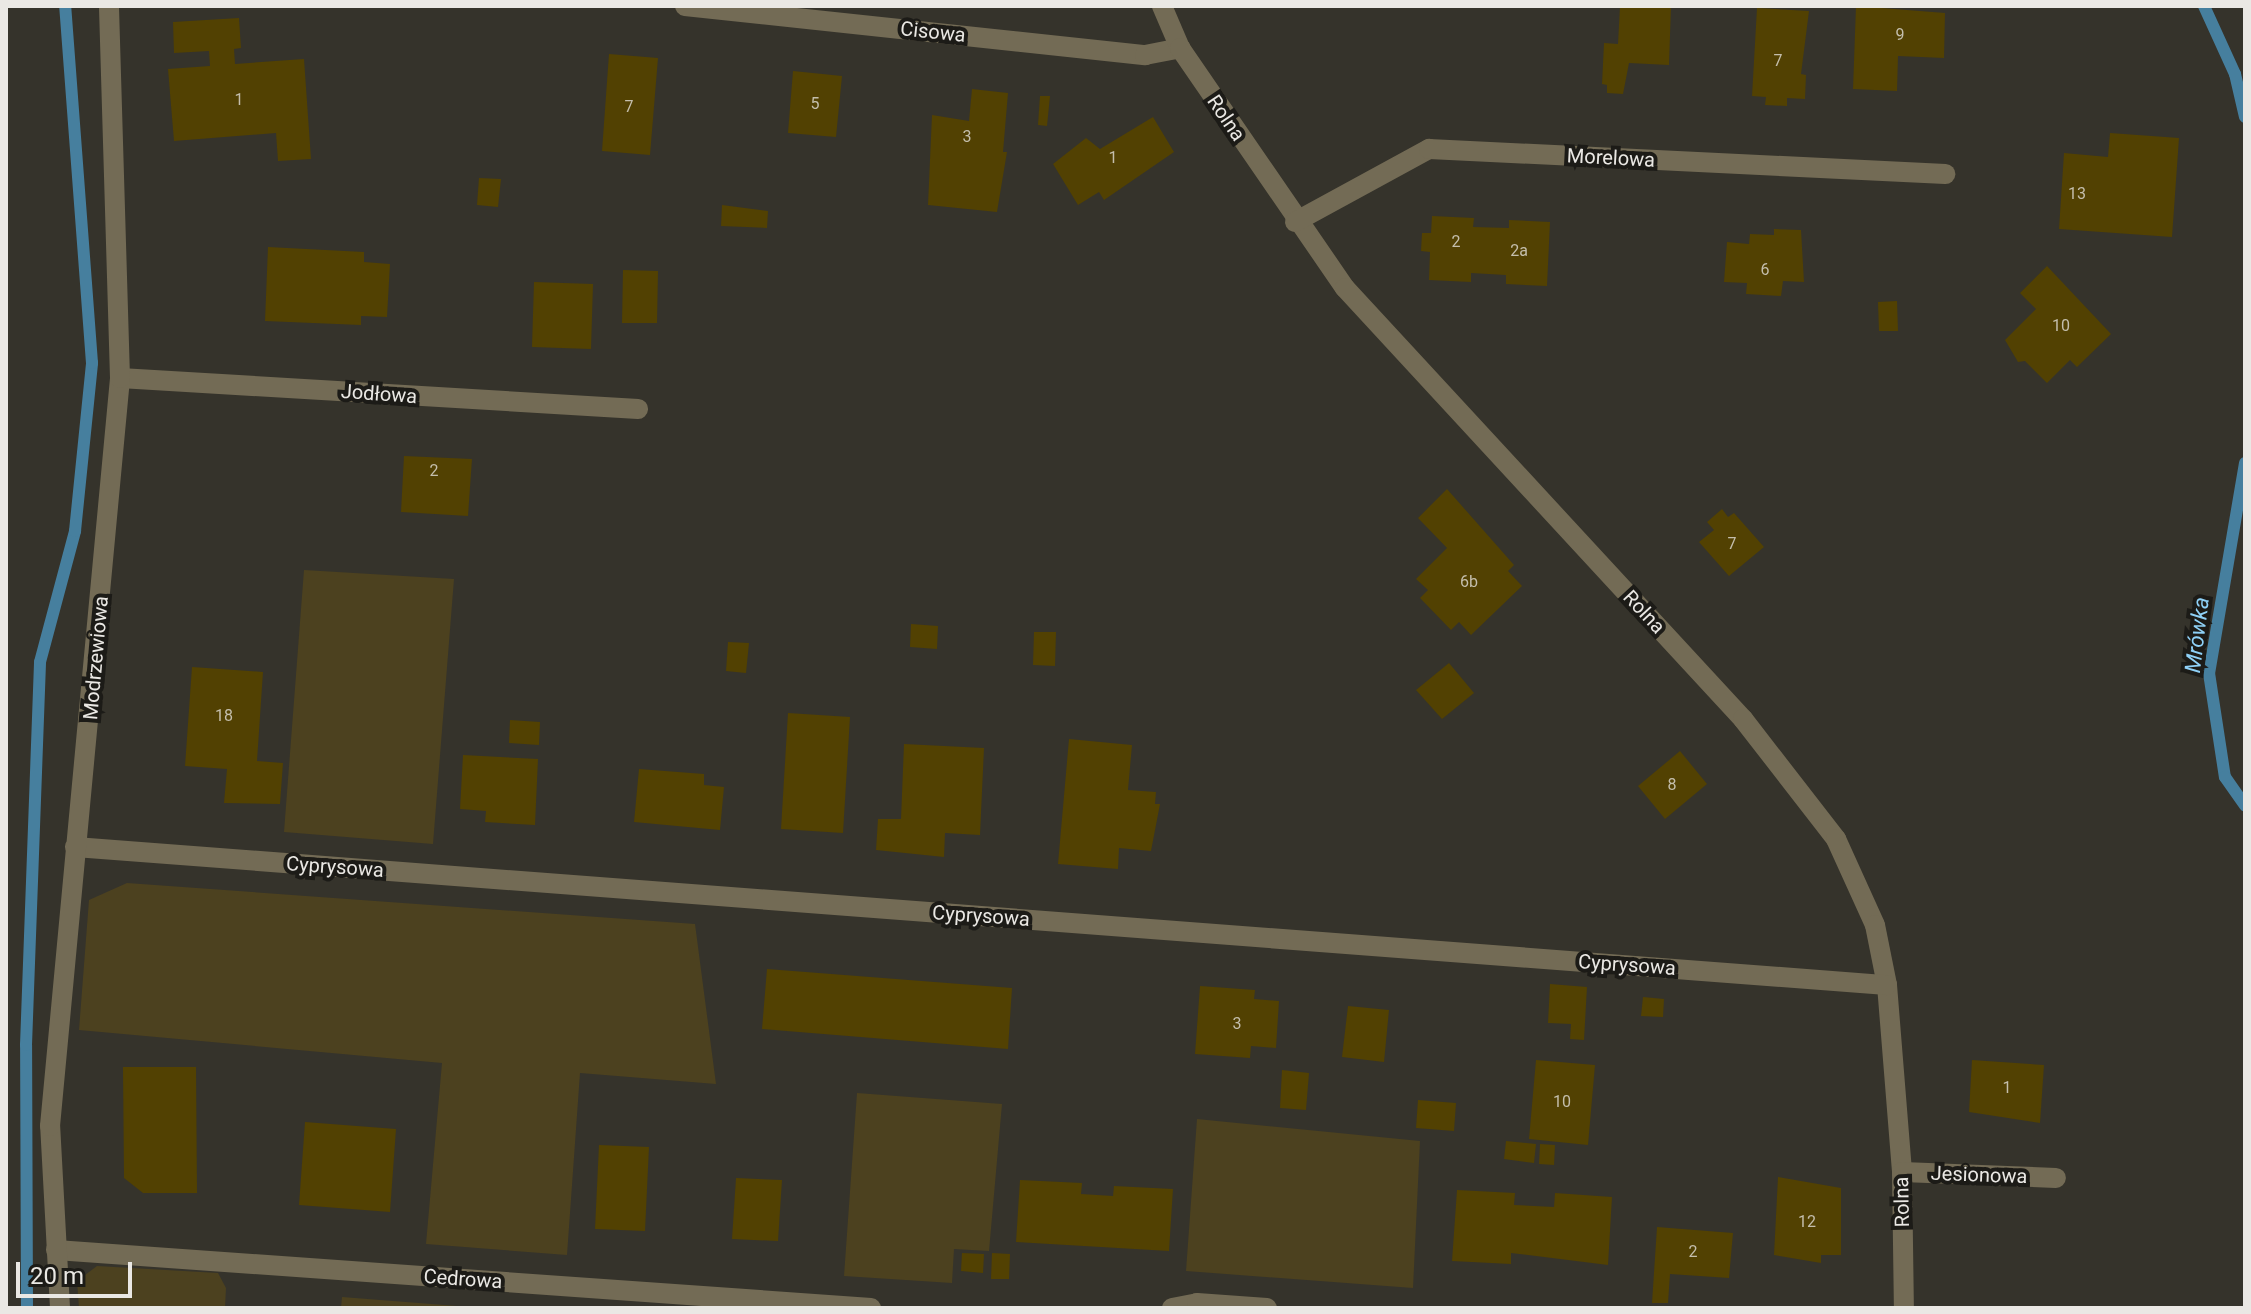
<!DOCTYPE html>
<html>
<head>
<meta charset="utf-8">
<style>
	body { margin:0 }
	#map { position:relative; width:2251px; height:1314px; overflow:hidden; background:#35332b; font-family:Roboto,sans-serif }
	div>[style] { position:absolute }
	.green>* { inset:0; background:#4c411f }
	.stream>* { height:12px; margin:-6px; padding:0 6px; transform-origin:6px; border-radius:6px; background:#467f9e }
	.building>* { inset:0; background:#524102 }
	.minor>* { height:20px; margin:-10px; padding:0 10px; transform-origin:10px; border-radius:10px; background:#736b55 }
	span { translate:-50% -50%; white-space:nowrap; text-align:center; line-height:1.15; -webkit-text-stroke:8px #1c1b17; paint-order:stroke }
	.number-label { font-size:16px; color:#c4beac }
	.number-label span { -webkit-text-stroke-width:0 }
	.street-label { font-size:20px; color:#eae8e4 }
	.water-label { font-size:22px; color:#8fd1f7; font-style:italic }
	.frame { position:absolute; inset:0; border:8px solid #eae8e4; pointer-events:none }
	.scale { position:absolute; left:16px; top:1262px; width:116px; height:36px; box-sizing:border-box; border:4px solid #eae8e4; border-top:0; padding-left:10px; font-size:24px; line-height:28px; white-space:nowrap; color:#eae8e4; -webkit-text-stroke:6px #1c1b17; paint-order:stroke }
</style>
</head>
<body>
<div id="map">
	<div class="green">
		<i style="clip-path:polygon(304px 570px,454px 579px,433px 844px,284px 832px)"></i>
		<i style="clip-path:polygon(127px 883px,695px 924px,716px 1084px,580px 1073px,567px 1255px,426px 1244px,442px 1063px,79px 1030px,89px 900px)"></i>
		<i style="clip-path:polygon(857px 1093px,1002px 1104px,989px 1251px,954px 1249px,952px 1283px,844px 1276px)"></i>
		<i style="clip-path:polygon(1197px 1119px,1420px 1141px,1413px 1288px,1186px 1271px)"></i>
		<i style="clip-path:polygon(97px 1266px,218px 1273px,226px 1288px,225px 1308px,79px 1308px,77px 1281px)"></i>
		<i style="clip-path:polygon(342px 1297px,457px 1306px,457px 1308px,341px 1308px)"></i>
	</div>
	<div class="stream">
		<i style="left:2204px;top:6px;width:75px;rotate:65.5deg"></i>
		<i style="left:2235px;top:74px;width:44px;rotate:76.9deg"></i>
		<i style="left:2245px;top:463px;width:213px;rotate:99.7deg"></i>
		<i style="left:2209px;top:673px;width:105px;rotate:81.3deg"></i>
		<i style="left:2225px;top:777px;width:35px;rotate:55deg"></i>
		<i style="left:27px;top:1308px;width:263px;rotate:-90.2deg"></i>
		<i style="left:26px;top:1045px;width:383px;rotate:-87.9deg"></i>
		<i style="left:40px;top:662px;width:136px;rotate:-75deg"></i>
		<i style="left:75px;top:531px;width:169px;rotate:-84.2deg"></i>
		<i style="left:92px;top:363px;width:358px;rotate:-94.3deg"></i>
	</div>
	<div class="building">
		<i style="clip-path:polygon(1620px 6px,1671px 6px,1669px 65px,1629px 63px,1623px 94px,1607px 93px,1607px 85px,1602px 84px,1604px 43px,1618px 44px)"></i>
		<i style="clip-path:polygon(1856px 6px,1945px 13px,1944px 58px,1898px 56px,1897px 91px,1853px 89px)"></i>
		<i style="clip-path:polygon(1757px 8px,1809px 11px,1801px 74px,1806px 75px,1805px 99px,1787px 98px,1787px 106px,1765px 105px,1766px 97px,1752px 96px)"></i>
		<i style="clip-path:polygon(239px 18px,241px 48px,234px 49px,235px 64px,304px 59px,311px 159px,278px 161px,276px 133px,174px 141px,168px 69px,210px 66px,209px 51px,174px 53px,173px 22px)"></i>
		<i style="clip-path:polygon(609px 54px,658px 58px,650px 155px,602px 151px)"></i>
		<i style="clip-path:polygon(793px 71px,842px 76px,836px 137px,788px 133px)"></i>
		<i style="clip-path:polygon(972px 89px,1008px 93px,1003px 152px,1007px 152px,997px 212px,928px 205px,932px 115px,969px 121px)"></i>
		<i style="clip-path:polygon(1040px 96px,1050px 96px,1047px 126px,1038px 125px)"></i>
		<i style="clip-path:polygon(1153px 117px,1174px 152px,1104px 200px,1099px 192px,1078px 205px,1053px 164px,1086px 138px,1100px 149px)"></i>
		<i style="clip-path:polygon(2110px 133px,2179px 138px,2172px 237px,2059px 229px,2064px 153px,2108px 157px)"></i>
		<i style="clip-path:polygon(479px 178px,501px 179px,498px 207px,477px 205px)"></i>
		<i style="clip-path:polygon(722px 205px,768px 211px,767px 228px,721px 226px)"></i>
		<i style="clip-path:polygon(1432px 216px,1474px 218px,1473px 227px,1509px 228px,1509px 220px,1550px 222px,1547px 286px,1506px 284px,1506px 275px,1471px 273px,1471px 282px,1429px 280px,1430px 252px,1421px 251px,1422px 233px,1431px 233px)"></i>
		<i style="clip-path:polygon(1774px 229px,1801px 230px,1804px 282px,1783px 281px,1781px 296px,1746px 294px,1747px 283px,1724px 282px,1727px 242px,1749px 244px,1750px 234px,1774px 235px)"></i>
		<i style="clip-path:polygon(268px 247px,364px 252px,364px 262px,390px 264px,387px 317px,361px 316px,361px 325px,265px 321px)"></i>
		<i style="clip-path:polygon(2047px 266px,2111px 334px,2077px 367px,2070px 360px,2047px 383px,2025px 361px,2018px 362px,2005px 340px,2036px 309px,2020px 293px)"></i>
		<i style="clip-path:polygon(623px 270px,658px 271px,657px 323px,622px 323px)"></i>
		<i style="clip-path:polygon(534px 282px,593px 284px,591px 349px,532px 347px)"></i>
		<i style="clip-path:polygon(1897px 301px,1898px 331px,1879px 331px,1878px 302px)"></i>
		<i style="clip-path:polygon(404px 456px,472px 459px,468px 516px,401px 512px)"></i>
		<i style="clip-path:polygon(1447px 489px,1514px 565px,1508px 571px,1522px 586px,1471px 635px,1459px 622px,1451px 630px,1420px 598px,1428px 590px,1416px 579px,1447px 548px,1418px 518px)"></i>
		<i style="clip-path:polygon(1722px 509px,1728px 517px,1734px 513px,1764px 547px,1729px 576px,1699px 542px,1714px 530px,1707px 522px)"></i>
		<i style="clip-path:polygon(911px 624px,938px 626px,937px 649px,910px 647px)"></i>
		<i style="clip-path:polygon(1034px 632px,1056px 632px,1055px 666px,1033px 665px)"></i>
		<i style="clip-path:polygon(728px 642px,749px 643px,746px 673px,726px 671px)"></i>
		<i style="clip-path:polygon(1449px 663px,1474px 693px,1442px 719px,1416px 690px)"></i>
		<i style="clip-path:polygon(192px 667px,263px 672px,257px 761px,283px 763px,280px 804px,224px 803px,227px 769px,185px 766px)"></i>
		<i style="clip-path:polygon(788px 713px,850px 717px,843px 833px,781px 829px)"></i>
		<i style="clip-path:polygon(510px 720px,540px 722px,539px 745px,509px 743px)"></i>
		<i style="clip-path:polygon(1069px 739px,1132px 745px,1128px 790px,1156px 792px,1155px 804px,1160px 804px,1151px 851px,1119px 848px,1118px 869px,1058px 864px)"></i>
		<i style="clip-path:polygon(904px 744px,984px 748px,980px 835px,945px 833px,944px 857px,876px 850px,878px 819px,901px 819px)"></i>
		<i style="clip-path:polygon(1680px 751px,1707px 784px,1665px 819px,1638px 786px)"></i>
		<i style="clip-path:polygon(463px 755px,538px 759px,535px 825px,485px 822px,486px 811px,460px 809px)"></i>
		<i style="clip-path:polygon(639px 769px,704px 774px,704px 785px,724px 787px,720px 830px,634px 822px)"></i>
		<i style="clip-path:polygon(767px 969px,1012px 988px,1008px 1049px,762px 1029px)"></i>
		<i style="clip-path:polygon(1550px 984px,1587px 987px,1584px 1040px,1570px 1039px,1571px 1024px,1548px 1023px)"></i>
		<i style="clip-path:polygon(1200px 986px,1255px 990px,1254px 999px,1279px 1001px,1276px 1048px,1251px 1046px,1250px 1058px,1195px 1054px)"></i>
		<i style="clip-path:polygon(1643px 997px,1664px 999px,1663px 1017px,1641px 1016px)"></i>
		<i style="clip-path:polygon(1348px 1006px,1389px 1010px,1384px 1062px,1342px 1057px)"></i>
		<i style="clip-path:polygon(1536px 1060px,1595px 1065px,1588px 1145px,1529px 1139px)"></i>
		<i style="clip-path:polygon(1972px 1060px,2044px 1065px,2040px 1123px,1969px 1112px)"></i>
		<i style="clip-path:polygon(123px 1067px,196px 1067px,197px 1193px,143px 1193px,124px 1178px)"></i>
		<i style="clip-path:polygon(1282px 1070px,1309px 1073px,1306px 1110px,1280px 1108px)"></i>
		<i style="clip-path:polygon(1418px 1100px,1456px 1103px,1454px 1131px,1416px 1128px)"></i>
		<i style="clip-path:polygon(305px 1122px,396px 1129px,390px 1212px,299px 1205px)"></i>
		<i style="clip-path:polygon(1506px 1141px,1536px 1144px,1534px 1163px,1504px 1159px)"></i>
		<i style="clip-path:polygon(1540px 1144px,1555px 1145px,1554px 1165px,1539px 1164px)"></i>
		<i style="clip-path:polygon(599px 1145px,649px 1147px,645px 1231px,595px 1229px)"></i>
		<i style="clip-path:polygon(1778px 1177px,1841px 1188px,1841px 1255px,1821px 1255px,1821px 1263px,1774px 1255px)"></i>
		<i style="clip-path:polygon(736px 1178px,782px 1180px,778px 1241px,732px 1239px)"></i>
		<i style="clip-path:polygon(1020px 1180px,1082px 1183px,1081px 1194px,1113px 1196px,1114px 1186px,1173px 1189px,1169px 1251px,1016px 1242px)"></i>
		<i style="clip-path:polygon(1457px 1190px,1515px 1193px,1514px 1205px,1554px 1207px,1555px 1193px,1612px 1197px,1608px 1265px,1511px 1253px,1511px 1264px,1452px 1261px)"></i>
		<i style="clip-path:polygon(1657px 1227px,1733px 1233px,1729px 1278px,1670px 1274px,1668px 1303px,1652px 1303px)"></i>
		<i style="clip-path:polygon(962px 1253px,984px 1254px,983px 1273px,961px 1271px)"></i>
		<i style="clip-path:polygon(992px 1253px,1010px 1254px,1009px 1279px,991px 1279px)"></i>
	</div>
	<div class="minor">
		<i style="left:685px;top:6px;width:463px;rotate:6.1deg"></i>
		<i style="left:1145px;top:55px;width:36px;rotate:-11deg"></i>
		<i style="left:1162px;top:6px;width:46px;rotate:66.8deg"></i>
		<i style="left:1180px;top:48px;width:291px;rotate:55.5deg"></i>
		<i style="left:1345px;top:288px;width:587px;rotate:47.28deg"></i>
		<i style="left:1743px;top:719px;width:152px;rotate:52.2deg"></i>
		<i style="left:1836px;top:839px;width:94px;rotate:65.6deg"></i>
		<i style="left:1875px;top:925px;width:61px;rotate:78.7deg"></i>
		<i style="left:1887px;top:985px;width:188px;rotate:85.4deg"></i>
		<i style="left:1902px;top:1172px;width:136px;rotate:89.2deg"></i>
		<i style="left:1295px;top:222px;width:153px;rotate:-28.6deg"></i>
		<i style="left:1429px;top:149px;width:517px;rotate:2.77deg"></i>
		<i style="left:120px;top:378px;width:519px;rotate:3.42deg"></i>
		<i style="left:75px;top:847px;width:1817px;rotate:4.36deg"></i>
		<i style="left:1902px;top:1172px;width:154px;rotate:2.2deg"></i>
		<i style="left:56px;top:1250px;width:817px;rotate:4.07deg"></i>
		<i style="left:60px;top:1308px;width:182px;rotate:-93.1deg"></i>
		<i style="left:50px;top:1126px;width:751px;rotate:-84.65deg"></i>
		<i style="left:120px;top:378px;width:372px;rotate:-91.7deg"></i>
		<i style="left:1172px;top:1308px;width:25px;rotate:-11deg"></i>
		<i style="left:1197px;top:1303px;width:70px;rotate:4.1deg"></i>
	</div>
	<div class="number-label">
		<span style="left:1900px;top:35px">9</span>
		<span style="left:1778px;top:61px">7</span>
		<span style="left:239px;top:100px">1</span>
		<span style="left:815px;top:104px">5</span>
		<span style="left:629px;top:107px">7</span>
		<span style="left:967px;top:137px">3</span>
		<span style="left:1113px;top:158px">1</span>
		<span style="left:2077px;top:194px">13</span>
		<span style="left:1456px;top:242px">2</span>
		<span style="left:1519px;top:251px">2a</span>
		<span style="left:1765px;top:270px">6</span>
		<span style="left:2061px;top:326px">10</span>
		<span style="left:434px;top:471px">2</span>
		<span style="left:1732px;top:544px">7</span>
		<span style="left:1469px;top:582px">6b</span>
		<span style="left:224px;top:716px">18</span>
		<span style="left:1672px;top:785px">8</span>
		<span style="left:1237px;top:1024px">3</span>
		<span style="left:2007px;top:1088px">1</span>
		<span style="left:1562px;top:1102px">10</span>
		<span style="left:1807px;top:1222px">12</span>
		<span style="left:1693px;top:1252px">2</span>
	</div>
	<div class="street-label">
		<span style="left:933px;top:32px;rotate:6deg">Cisowa</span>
		<span style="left:1226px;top:118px;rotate:56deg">Rolna</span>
		<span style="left:1611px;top:158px;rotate:3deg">Morelowa</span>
		<span style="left:379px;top:394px;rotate:4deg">Jodłowa</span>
		<span style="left:1644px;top:612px;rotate:47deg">Rolna</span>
		<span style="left:96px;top:658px;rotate:-85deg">Modrzewiowa</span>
		<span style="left:335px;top:867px;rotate:4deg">Cyprysowa</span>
		<span style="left:981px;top:916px;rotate:4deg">Cyprysowa</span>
		<span style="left:1627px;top:965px;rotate:4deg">Cyprysowa</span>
		<span style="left:1979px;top:1175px;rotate:2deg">Jesionowa</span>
		<span style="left:1902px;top:1202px;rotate:-91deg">Rolna</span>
		<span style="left:463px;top:1279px;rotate:4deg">Cedrowa</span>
	</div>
	<div class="water-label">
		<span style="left:2197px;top:635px;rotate:-83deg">Mrówka</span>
	</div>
	<div class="frame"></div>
	<div class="scale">20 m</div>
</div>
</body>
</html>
